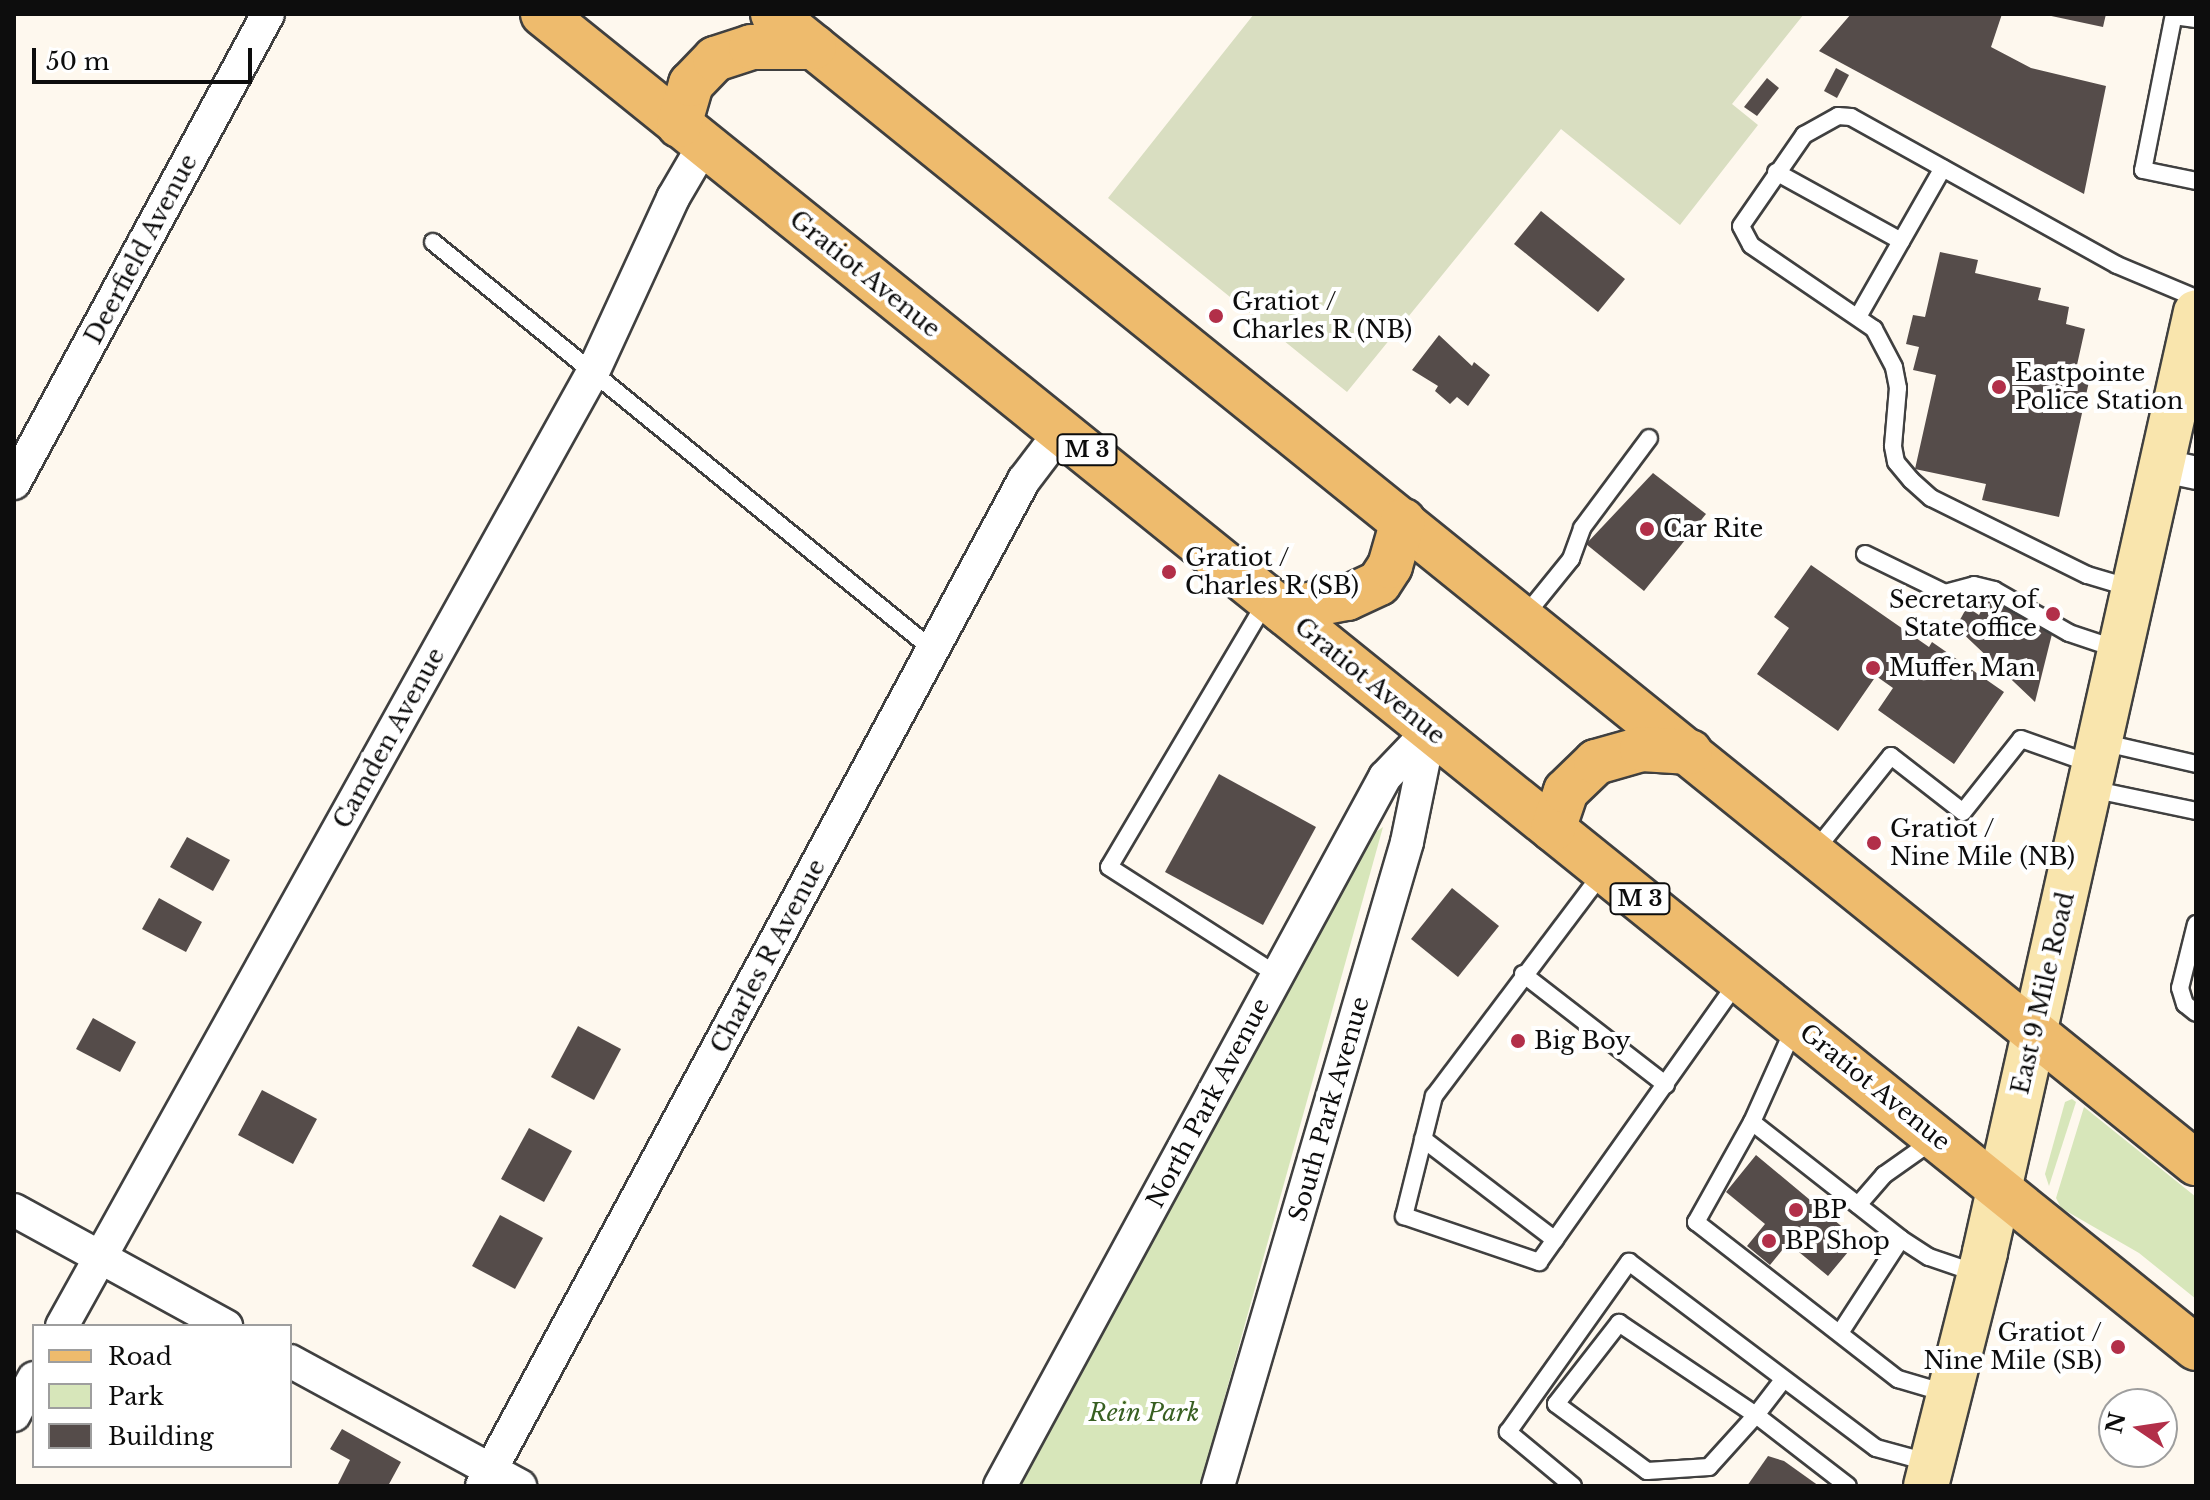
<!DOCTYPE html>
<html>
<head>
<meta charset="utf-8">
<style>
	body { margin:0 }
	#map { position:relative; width:2210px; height:1500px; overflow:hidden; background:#fef8ee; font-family:"Libre Baskerville",serif }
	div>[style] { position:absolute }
	.green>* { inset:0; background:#d7e6ba }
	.cemetery>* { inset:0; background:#d9dec1 }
	.building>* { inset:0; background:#554c4a }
	.roads { filter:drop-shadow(2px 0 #404040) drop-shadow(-2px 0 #404040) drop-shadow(0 2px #404040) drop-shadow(0 -2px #404040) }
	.service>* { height:16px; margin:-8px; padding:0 8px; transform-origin:8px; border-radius:8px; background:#fff }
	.minor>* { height:32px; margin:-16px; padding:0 16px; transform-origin:16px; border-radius:16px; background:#fff }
	.secondary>* { height:44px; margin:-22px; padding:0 22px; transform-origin:22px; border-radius:22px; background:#f9e5ad }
	.primary>* { height:44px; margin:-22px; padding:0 22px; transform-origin:22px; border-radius:22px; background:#eebb6d }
	.dots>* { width:22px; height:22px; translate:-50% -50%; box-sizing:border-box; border:4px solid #fff; border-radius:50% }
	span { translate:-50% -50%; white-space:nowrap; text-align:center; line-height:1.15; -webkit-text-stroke:8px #fff; paint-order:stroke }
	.shield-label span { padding:2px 6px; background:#fff; border:2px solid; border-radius:6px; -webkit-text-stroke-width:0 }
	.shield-label { font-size:22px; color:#0d0d0d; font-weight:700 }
	.street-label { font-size:24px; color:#0d0d0d }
	.poi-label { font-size:24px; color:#0d0d0d }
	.left { translate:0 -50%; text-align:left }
	.right { translate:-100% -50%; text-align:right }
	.park-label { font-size:24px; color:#385f22; font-style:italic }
	.frame { position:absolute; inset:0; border:16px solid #0d0d0d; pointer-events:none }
	.legend { position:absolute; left:32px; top:1324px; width:260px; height:144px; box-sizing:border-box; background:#fff; border:2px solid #9e9e9e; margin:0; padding:10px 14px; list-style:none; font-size:24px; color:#0d0d0d }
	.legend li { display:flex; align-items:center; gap:16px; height:40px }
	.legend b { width:40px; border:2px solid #9e9e9e }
	.north { position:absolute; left:2098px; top:1388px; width:80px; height:80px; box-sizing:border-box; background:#fff; border:2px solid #9e9e9e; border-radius:50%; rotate:283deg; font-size:22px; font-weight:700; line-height:32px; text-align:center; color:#0d0d0d }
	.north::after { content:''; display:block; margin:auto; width:28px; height:36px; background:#b22f49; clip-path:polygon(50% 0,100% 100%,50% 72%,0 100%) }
	.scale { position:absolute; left:32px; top:48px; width:220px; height:36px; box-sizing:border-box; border:4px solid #0d0d0d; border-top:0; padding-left:10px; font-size:24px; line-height:28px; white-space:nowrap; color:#0d0d0d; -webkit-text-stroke:6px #fff; paint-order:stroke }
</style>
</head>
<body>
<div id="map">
	<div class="green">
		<i style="clip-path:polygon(1383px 827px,1200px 1486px,1021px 1486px,1373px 834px)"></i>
		<i style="clip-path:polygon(2072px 1099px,2076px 1102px,2049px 1186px,2045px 1174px,2065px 1102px)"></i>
		<i style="clip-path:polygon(2084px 1107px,2196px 1197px,2196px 1299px,2139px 1253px,2061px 1208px,2056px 1198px)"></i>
	</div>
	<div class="cemetery">
		<i style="clip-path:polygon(1254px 14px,1804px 14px,1732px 104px,1758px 125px,1680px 225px,1561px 129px,1347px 392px,1108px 198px)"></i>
	</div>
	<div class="building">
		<i style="clip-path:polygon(1851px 14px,2002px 14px,1991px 47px,2031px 68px,2106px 86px,2084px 194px,1819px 51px)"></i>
		<i style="clip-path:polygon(2042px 14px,2106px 14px,2103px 27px)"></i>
		<i style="clip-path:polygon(1836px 68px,1849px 75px,1837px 98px,1824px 91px)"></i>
		<i style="clip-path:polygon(1767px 78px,1779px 88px,1757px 116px,1744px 107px)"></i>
		<i style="clip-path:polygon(1541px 211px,1625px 279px,1598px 312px,1514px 244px)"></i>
		<i style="clip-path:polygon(1940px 252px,1978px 260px,1975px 273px,2041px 288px,2038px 300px,2069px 307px,2066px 324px,2085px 329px,2075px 374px,2090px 377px,2059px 517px,1982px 500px,1986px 484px,1915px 469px,1936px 375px,1913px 370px,1919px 347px,1906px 344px,1913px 315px,1925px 317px)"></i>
		<i style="clip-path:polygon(1439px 335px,1472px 366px,1474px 362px,1490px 375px,1468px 406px,1457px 397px,1450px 404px,1435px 391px,1438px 386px,1412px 370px)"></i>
		<i style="clip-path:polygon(1653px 473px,1706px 514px,1644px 591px,1586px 544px)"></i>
		<i style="clip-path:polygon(1811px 565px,1929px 647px,1932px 642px,2004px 692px,1954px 764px,1878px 710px,1893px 688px,1876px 676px,1838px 731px,1757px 674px,1789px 628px,1774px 617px)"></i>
		<i style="clip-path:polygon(1989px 596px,2052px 634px,2035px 702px,1956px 627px,1967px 607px,1979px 615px)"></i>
		<i style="clip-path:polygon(1219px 774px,1316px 827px,1263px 925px,1165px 872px)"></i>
		<i style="clip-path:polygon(187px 837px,230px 860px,213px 891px,170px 867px)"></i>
		<i style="clip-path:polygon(1452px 888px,1499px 926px,1458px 977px,1411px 939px)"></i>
		<i style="clip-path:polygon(159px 898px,202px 922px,186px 952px,142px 929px)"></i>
		<i style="clip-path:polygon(93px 1018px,136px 1042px,120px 1072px,76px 1049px)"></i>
		<i style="clip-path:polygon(578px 1026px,621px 1049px,594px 1100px,551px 1077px)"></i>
		<i style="clip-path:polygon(262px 1090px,317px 1119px,293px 1164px,238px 1135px)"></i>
		<i style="clip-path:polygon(529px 1128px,572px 1151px,544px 1202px,501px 1179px)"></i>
		<i style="clip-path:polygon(1756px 1155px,1858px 1240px,1828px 1276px,1788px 1243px,1770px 1265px,1747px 1246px,1765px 1224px,1726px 1192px)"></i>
		<i style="clip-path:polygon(500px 1215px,543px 1238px,515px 1289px,472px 1266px)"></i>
		<i style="clip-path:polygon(342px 1429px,401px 1462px,388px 1486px,337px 1486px,350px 1460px,330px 1449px)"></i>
		<i style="clip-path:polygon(1768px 1456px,1784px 1461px,1819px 1486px,1747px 1486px)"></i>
	</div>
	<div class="roads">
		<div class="service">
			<i style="left:2174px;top:14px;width:159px;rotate:101.2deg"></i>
			<i style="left:2143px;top:170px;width:54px;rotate:11.7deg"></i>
			<i style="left:2174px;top:16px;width:22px;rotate:8deg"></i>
			<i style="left:1776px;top:172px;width:143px;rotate:28.9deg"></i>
			<i style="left:433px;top:242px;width:645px;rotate:39.21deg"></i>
			<i style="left:1859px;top:315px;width:169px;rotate:-60.3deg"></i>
			<i style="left:1865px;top:554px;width:89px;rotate:26deg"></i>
			<i style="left:1945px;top:593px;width:30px;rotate:-15deg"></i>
			<i style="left:1974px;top:585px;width:21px;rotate:14deg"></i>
			<i style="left:1994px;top:590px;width:86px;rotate:29.8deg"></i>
			<i style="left:2069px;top:633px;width:54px;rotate:18.4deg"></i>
			<i style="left:2131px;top:588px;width:46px;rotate:-163.5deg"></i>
			<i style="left:2087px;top:575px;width:174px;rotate:-153.7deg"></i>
			<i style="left:1931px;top:498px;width:27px;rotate:-138deg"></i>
			<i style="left:1911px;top:480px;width:23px;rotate:-130deg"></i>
			<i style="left:1896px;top:462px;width:16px;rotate:-101deg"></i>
			<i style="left:1893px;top:446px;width:58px;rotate:-85.1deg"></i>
			<i style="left:1898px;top:388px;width:21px;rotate:-101deg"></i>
			<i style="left:1894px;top:367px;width:43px;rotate:-117.8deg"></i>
			<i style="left:1874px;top:329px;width:149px;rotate:-145.7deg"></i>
			<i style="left:1751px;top:245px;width:21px;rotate:-118deg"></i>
			<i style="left:1741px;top:226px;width:111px;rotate:-55.3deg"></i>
			<i style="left:1804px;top:135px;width:39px;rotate:-29deg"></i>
			<i style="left:1838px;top:116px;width:13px;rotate:4deg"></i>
			<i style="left:1851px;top:117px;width:304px;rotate:29.1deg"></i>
			<i style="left:2117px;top:265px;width:86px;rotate:22.7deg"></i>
			<i style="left:1267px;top:600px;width:310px;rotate:120.6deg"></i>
			<i style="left:1109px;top:867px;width:200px;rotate:32.7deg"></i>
			<i style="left:1524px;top:617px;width:75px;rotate:-51deg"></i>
			<i style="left:1571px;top:559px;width:33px;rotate:-70deg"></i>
			<i style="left:1582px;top:528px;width:112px;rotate:-53.3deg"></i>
			<i style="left:2101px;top:742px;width:98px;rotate:13deg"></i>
			<i style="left:2091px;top:789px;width:107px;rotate:11.8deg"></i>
			<i style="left:1814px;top:852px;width:123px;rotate:-51.3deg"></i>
			<i style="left:1891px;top:756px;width:91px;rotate:37.9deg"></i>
			<i style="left:1963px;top:812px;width:93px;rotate:-51.5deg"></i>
			<i style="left:2021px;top:739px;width:77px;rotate:19.6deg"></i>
			<i style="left:1603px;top:872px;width:281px;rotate:127deg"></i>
			<i style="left:1434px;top:1096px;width:124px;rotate:104deg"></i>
			<i style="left:1404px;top:1216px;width:143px;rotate:18.8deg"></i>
			<i style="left:1539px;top:1262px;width:344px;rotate:-54.7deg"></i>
			<i style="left:2196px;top:924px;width:66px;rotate:104deg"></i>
			<i style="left:2180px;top:988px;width:17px;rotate:73deg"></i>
			<i style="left:2185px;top:1004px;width:14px;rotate:39deg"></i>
			<i style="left:1523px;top:974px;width:181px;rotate:37.8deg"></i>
			<i style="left:1795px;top:1026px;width:105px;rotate:114.1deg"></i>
			<i style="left:1752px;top:1122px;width:115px;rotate:119.2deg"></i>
			<i style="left:1696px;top:1222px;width:256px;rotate:37.9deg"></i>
			<i style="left:1898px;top:1379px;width:53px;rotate:16.4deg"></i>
			<i style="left:1752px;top:1122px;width:189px;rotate:38.1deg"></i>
			<i style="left:1901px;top:1239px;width:112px;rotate:123deg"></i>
			<i style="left:1423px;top:1139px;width:166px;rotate:37.4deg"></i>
			<i style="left:1858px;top:1205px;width:40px;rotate:-49deg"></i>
			<i style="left:1884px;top:1175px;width:62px;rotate:-35.2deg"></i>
			<i style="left:1901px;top:1239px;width:33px;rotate:33deg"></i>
			<i style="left:1929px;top:1257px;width:53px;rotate:18.8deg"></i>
			<i style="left:1783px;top:1380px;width:44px;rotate:127.6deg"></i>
			<i style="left:1756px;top:1415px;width:70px;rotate:132.1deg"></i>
			<i style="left:1709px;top:1467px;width:62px;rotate:176.3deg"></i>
			<i style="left:1647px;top:1471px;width:113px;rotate:-143.6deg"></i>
			<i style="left:1556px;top:1404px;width:103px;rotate:-52.1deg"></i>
			<i style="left:1619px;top:1323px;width:165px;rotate:33.9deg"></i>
			<i style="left:1756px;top:1415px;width:116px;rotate:37.7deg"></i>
			<i style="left:1573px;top:1486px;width:85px;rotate:-140.3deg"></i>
			<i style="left:1508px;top:1432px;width:209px;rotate:-54.6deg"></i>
			<i style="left:1629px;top:1262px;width:309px;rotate:37deg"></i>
			<i style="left:1876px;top:1448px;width:57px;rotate:15.3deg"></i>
		</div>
		<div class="minor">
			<i style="left:2164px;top:466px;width:33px;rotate:12deg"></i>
			<i style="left:14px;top:483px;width:533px;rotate:-61.56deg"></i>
			<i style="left:14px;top:1210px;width:242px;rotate:28.7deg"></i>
			<i style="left:62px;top:1326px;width:1092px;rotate:-60.9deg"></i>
			<i style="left:593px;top:372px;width:192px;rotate:-65.3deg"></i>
			<i style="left:673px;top:198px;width:61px;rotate:-59.7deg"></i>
			<i style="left:290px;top:1361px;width:262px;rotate:28.5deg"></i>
			<i style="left:14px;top:1415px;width:42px;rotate:-61.6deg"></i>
			<i style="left:482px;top:1486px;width:1143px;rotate:-61.69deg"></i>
			<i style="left:1024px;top:480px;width:63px;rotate:-52.8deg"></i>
			<i style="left:1000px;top:1486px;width:807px;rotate:-61.5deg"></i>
			<i style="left:1385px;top:777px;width:65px;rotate:-46.2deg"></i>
			<i style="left:1218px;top:1486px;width:671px;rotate:-73.64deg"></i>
			<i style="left:1407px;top:842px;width:114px;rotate:-78.4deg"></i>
		</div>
		<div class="secondary">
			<i style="left:1926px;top:1486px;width:241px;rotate:-75.8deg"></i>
			<i style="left:1985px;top:1252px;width:963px;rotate:-77.35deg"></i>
		</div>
		<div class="primary">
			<i style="left:543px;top:14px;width:2124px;rotate:38.9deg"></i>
			<i style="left:773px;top:14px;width:1829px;rotate:38.92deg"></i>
			<i style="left:679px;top:125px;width:43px;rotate:-73.7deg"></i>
			<i style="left:691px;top:84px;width:35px;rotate:-46deg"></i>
			<i style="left:715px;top:59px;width:38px;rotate:-18deg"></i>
			<i style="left:751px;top:47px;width:63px"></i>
			<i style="left:1282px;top:610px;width:66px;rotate:-10.5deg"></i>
			<i style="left:1347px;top:598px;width:35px;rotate:-25deg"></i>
			<i style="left:1379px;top:583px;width:20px;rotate:-57deg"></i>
			<i style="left:1390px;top:566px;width:47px;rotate:-73.9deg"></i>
			<i style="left:1553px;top:829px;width:40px;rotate:-71.1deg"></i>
			<i style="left:1566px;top:791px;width:42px;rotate:-44deg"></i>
			<i style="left:1596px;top:762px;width:48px;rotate:-15.8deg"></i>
			<i style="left:1642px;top:749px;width:48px;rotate:3.6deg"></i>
		</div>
	</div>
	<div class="dots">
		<i style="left:1216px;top:316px;background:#b22f49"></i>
		<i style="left:1999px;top:387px;background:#b22f49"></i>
		<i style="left:1647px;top:529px;background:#b22f49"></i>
		<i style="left:1169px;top:572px;background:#b22f49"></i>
		<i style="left:2053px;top:614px;background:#b22f49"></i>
		<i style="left:1873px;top:668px;background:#b22f49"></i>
		<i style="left:1874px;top:843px;background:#b22f49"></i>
		<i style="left:1518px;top:1041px;background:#b22f49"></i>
		<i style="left:1796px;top:1210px;background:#b22f49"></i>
		<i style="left:1769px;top:1241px;background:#b22f49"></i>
		<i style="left:2118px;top:1347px;background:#b22f49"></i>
	</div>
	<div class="shield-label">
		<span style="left:1087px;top:450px">M 3</span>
		<span style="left:1640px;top:899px">M 3</span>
	</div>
	<div class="street-label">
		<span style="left:141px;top:249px;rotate:-62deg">Deerfield Avenue</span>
		<span style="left:865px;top:274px;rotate:39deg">Gratiot Avenue</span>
		<span style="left:1370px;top:681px;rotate:39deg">Gratiot Avenue</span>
		<span style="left:389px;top:738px;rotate:-61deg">Camden Avenue</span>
		<span style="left:768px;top:956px;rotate:-62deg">Charles R Avenue</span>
		<span style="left:2043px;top:993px;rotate:-77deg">East 9 Mile Road</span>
		<span style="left:1875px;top:1087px;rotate:39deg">Gratiot Avenue</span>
		<span style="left:1208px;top:1103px;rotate:-62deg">North Park Avenue</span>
		<span style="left:1329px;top:1109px;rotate:-74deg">South Park Avenue</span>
	</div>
	<div class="poi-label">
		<span class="left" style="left:1232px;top:316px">Gratiot /<br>Charles R (NB)</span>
		<span class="left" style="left:2015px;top:387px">Eastpointe<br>Police Station</span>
		<span class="left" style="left:1663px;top:529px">Car Rite</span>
		<span class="left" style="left:1185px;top:572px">Gratiot /<br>Charles R (SB)</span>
		<span class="right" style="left:2037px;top:614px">Secretary of<br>State office</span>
		<span class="left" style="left:1889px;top:668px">Muffer Man</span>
		<span class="left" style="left:1890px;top:843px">Gratiot /<br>Nine Mile (NB)</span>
		<span class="left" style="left:1534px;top:1041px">Big Boy</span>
		<span class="left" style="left:1812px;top:1210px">BP</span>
		<span class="left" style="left:1785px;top:1241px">BP Shop</span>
		<span class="right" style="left:2102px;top:1347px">Gratiot /<br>Nine Mile (SB)</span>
	</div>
	<div class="park-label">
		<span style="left:1144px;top:1413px">Rein Park</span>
	</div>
	<div class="frame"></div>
	<ul class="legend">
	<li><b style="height:10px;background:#eebb6d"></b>Road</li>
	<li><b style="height:22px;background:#d7e6ba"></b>Park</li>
	<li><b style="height:22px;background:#554c4a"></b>Building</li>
	</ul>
	<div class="north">N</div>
	<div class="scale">50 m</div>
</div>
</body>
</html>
